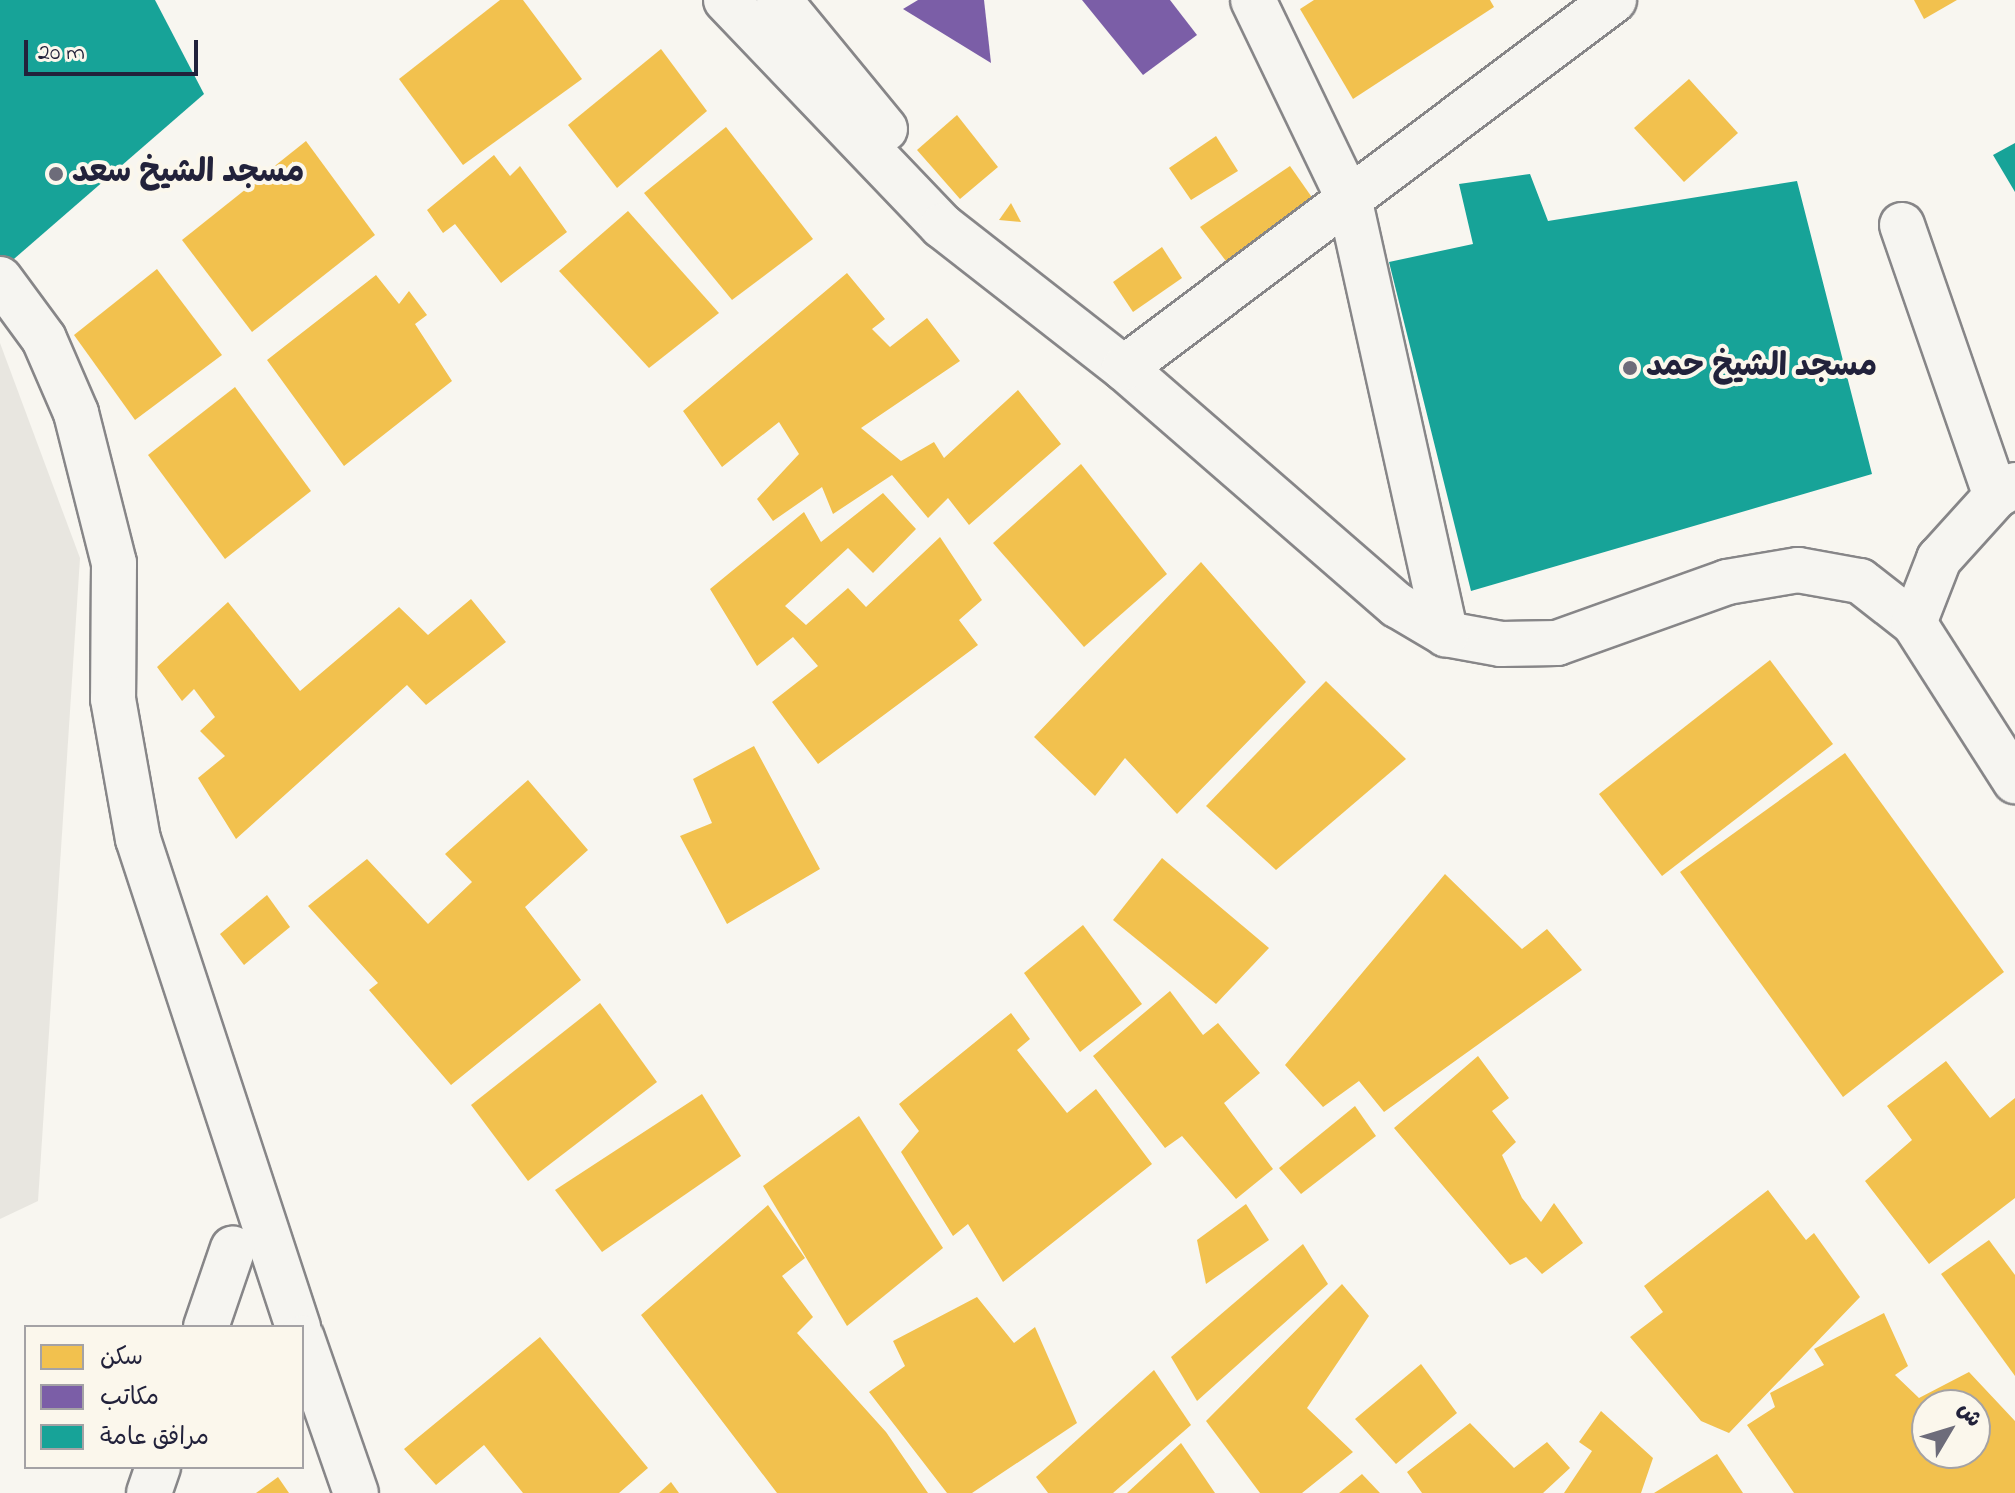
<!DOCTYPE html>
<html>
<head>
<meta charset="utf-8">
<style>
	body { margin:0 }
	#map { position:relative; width:2015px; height:1493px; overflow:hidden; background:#f8f6f0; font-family:"Indie Flower","Playpen Sans Arabic",sans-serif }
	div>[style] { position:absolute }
	.green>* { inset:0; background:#e8e6e0 }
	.homes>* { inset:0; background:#f2c14e }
	.offices>* { inset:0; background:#7b5ea7 }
	.public>* { inset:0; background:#17a398 }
	.roads { filter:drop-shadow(2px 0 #878688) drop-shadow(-2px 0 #878688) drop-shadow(0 2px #878688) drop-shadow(0 -2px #878688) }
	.minor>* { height:44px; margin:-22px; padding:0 22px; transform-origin:22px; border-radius:22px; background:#f6f5f1 }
	.dots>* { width:22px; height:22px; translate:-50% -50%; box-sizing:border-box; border:4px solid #fbf7ec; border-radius:50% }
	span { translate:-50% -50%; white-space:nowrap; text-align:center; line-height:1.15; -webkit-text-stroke:8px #fbf7ec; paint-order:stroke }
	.poi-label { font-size:32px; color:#22223b; font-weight:700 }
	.left { translate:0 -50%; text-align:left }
	.legend { position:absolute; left:24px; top:1325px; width:280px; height:144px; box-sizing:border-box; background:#fbf7ec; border:2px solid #a4a2a5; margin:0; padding:10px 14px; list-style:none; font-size:24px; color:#22223b }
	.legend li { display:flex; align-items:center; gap:16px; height:40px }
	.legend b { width:40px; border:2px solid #a4a2a5 }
	.north { position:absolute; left:1911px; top:1389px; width:80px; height:80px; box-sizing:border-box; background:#fbf7ec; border:2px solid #a4a2a5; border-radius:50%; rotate:52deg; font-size:22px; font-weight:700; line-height:32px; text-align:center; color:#22223b }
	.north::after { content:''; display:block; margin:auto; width:28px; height:36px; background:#6d6c7a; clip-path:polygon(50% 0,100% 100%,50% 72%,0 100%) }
	.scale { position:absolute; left:24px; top:40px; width:174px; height:36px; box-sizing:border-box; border:4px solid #22223b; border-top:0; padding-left:10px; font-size:24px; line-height:28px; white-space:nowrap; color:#22223b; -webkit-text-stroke:6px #fbf7ec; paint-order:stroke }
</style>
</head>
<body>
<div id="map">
	<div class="green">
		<i style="clip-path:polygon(0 343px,80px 558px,38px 1201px,0 1219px)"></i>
	</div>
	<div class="homes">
		<i style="clip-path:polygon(500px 0,523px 0,582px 79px,463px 165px,399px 79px)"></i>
		<i style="clip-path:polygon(1314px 0,1490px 0,1494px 7px,1353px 99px,1300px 9px)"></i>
		<i style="clip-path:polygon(1914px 0,1957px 0,1924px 19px)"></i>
		<i style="clip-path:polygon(661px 49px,707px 111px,617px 188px,568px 125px)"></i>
		<i style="clip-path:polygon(1689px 79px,1738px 133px,1684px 182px,1634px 128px)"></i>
		<i style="clip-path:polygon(957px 115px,998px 167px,960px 199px,917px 150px)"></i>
		<i style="clip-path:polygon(726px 127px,813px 239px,732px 300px,644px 193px)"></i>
		<i style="clip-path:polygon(1216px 136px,1238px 171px,1191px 200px,1169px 168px)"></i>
		<i style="clip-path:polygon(306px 141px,375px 235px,252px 332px,182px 240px)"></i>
		<i style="clip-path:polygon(494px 155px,510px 176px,520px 166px,567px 232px,501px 283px,455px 224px,443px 233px,427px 210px)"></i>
		<i style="clip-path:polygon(1290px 166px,1318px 206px,1229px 265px,1200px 227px)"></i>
		<i style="clip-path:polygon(1011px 203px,1021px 222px,999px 220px)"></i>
		<i style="clip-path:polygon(628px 211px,719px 313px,649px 368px,559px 271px)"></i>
		<i style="clip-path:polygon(1162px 247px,1182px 278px,1133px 312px,1113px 282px)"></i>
		<i style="clip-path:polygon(157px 269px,222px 355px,135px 420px,74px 335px)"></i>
		<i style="clip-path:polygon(847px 273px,885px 319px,872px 329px,890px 347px,927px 318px,960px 361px,861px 428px,901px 461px,934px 442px,944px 458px,1018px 390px,1061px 444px,969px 525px,948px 498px,928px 518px,892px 475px,833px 514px,822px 487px,773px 521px,757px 499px,799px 454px,779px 422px,722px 467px,683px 411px)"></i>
		<i style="clip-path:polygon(376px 275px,399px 304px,409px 291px,427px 315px,415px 324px,452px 381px,344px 466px,267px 360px)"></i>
		<i style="clip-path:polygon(235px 387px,311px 491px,225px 559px,148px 455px)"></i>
		<i style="clip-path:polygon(1081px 464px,1167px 574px,1084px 647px,993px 543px)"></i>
		<i style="clip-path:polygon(883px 493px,916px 529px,873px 573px,848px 548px,785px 606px,806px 625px,848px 588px,866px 607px,940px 537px,982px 600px,959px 620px,978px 645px,818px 764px,772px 702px,818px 666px,793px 637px,757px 666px,710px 589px,804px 512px,821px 542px)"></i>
		<i style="clip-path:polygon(1201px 562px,1306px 682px,1177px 814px,1125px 758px,1095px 796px,1034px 737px)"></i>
		<i style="clip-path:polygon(471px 599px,506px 642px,426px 705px,407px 685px,236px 839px,198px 778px,225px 756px,200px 731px,215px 717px,194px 689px,182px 701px,157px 667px,228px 602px,300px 691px,399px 607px,428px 635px)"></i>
		<i style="clip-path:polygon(1770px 660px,1833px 744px,1662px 876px,1599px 794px)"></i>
		<i style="clip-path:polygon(1326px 681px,1406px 759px,1276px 870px,1206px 806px)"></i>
		<i style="clip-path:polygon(754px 746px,820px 869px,727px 924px,680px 836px,712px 823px,693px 779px)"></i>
		<i style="clip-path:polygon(1845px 753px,2004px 972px,1843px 1097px,1680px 872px)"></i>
		<i style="clip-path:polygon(528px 780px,588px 850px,525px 907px,581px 980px,451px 1085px,369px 990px,378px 983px,308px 906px,367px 859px,428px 924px,472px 882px,445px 854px)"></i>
		<i style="clip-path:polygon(1162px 858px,1269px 948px,1216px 1004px,1113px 920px)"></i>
		<i style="clip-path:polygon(1445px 874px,1522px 949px,1547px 929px,1582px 970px,1384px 1112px,1359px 1081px,1323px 1107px,1285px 1065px)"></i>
		<i style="clip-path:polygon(267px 895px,290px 927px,244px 965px,220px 934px)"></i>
		<i style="clip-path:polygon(1083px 925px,1142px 1004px,1080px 1052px,1024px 973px)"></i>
		<i style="clip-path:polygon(1170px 991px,1203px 1035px,1218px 1023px,1260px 1073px,1224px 1103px,1273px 1169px,1236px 1199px,1182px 1136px,1165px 1148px,1093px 1056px)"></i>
		<i style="clip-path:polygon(600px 1003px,657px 1082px,528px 1181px,471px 1105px)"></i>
		<i style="clip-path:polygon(1011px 1013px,1030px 1039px,1017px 1050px,1067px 1113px,1096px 1089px,1152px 1164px,1003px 1282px,968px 1224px,953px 1236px,901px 1152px,919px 1131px,899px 1104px)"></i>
		<i style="clip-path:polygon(1478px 1056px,1509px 1098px,1492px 1111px,1516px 1142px,1502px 1155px,1522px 1198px,1541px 1222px,1554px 1203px,1583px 1243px,1542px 1274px,1526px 1257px,1510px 1265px,1394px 1128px)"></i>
		<i style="clip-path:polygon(1946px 1061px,1990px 1118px,2015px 1098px,2015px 1198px,1929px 1264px,1865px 1181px,1912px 1140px,1887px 1106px)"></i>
		<i style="clip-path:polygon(702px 1094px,741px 1156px,602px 1252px,555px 1190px)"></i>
		<i style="clip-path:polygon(1355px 1106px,1376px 1136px,1301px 1194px,1279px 1168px)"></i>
		<i style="clip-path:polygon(859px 1116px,943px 1248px,847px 1326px,763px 1186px)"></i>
		<i style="clip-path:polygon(1768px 1190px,1806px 1240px,1814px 1233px,1860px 1297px,1729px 1433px,1701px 1421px,1630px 1337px,1663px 1312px,1644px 1286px)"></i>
		<i style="clip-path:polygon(1246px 1204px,1269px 1240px,1206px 1284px,1197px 1240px)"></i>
		<i style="clip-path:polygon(768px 1205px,805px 1258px,782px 1276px,813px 1317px,797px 1333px,886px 1432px,928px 1493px,777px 1493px,641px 1315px)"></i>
		<i style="clip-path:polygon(1989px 1240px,2015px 1275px,2015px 1376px,1941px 1274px)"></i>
		<i style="clip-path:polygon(1303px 1244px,1328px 1284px,1197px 1401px,1171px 1357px)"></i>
		<i style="clip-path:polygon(1342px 1284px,1369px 1316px,1307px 1408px,1353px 1452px,1302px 1493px,1260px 1493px,1206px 1421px)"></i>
		<i style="clip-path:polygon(977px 1297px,1014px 1343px,1035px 1327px,1077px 1423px,972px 1493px,947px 1493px,869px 1392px,905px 1366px,893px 1341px)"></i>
		<i style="clip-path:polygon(evenodd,1884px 1313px,1908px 1366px,1895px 1375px,1919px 1398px,1969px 1372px,2015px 1421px,2015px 1493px,1794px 1493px,1747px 1425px,1775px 1407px,1770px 1393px,1824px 1365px,1814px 1349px,1884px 1313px,1927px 1405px,1975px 1405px,1975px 1453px,1927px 1453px,1927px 1405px)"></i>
		<i style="clip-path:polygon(540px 1337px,648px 1468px,619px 1493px,523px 1493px,484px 1445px,436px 1485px,404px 1449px)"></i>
		<i style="clip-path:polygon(1421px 1364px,1457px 1413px,1396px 1464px,1355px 1419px)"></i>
		<i style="clip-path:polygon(1154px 1370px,1191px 1425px,1113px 1493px,1048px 1493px,1036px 1477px)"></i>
		<i style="clip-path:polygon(1601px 1411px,1653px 1458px,1641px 1493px,1564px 1493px,1592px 1451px,1579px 1442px)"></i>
		<i style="clip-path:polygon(1470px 1423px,1514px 1468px,1547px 1442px,1570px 1468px,1543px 1493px,1422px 1493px,1407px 1472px)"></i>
		<i style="clip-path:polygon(1181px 1443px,1215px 1493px,1127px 1493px)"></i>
		<i style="clip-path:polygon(1717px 1454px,1743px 1493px,1654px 1493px)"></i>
		<i style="clip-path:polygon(1362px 1474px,1380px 1493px,1339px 1493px)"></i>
		<i style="clip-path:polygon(278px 1477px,289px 1493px,256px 1493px)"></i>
		<i style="clip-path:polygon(671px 1482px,679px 1493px,659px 1493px)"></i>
	</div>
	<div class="offices">
		<i style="clip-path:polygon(918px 0,984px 0,991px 63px,903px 9px)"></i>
		<i style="clip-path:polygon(1082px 0,1170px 0,1197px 35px,1143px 75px)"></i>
	</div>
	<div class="public">
		<i style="clip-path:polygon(0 0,155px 0,204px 94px,7px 265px,0 255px)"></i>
		<i style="clip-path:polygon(2015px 143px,2015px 192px,1993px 155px)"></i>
		<i style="clip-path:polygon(1530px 174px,1548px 221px,1797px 181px,1872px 474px,1471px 591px,1389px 262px,1473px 244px,1459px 184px)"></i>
	</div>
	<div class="roads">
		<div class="minor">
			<i style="left:726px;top:0;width:313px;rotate:46.3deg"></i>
			<i style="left:942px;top:226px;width:231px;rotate:38deg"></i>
			<i style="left:1124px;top:368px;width:362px;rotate:41deg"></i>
			<i style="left:1397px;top:605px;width:57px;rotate:30.6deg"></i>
			<i style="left:1446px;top:634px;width:56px;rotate:10.3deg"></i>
			<i style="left:1501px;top:644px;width:56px;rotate:-1deg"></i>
			<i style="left:1557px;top:643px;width:181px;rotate:-19.7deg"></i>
			<i style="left:1727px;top:582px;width:72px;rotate:-9.6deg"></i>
			<i style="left:1798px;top:570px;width:63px;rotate:10.1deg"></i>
			<i style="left:1860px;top:581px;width:68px;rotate:37.9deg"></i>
			<i style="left:1914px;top:623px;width:188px;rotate:57.4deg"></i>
			<i style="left:779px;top:0;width:167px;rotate:50.6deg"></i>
			<i style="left:1253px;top:0;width:224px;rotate:64.3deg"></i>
			<i style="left:1350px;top:202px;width:443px;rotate:77.5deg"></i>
			<i style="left:1902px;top:225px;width:287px;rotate:70.9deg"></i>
			<i style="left:0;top:279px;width:74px;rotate:53.7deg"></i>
			<i style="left:44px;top:339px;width:81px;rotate:66.6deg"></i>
			<i style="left:76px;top:413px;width:155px;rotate:75.8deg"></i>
			<i style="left:114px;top:563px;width:136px;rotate:90.4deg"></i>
			<i style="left:113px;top:699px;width:142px;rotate:79.9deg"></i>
			<i style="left:138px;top:839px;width:514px;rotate:71.85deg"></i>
			<i style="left:1124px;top:368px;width:613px;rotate:-36.91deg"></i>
			<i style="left:1914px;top:623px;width:69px;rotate:-68.7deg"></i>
			<i style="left:1939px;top:559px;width:85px;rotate:-47.9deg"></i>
			<i style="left:1996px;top:496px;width:22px;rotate:-30deg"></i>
			<i style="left:206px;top:1327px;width:83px;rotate:-71.1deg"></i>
			<i style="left:302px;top:1338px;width:164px;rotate:70.8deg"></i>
			<i style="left:149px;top:1493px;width:28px;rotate:-71deg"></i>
		</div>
	</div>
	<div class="dots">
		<i style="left:56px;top:174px;background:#6d6c7a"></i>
		<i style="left:1630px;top:368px;background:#6d6c7a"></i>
	</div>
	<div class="poi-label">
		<span class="left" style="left:72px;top:174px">مسجد الشيخ سعد</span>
		<span class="left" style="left:1646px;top:368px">مسجد الشيخ حمد</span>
	</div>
	<ul class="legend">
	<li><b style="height:22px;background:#f2c14e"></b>سكن</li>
	<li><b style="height:22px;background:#7b5ea7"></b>مكاتب</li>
	<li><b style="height:22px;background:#17a398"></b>مرافق عامة</li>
	</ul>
	<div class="north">ش</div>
	<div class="scale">20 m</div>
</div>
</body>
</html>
